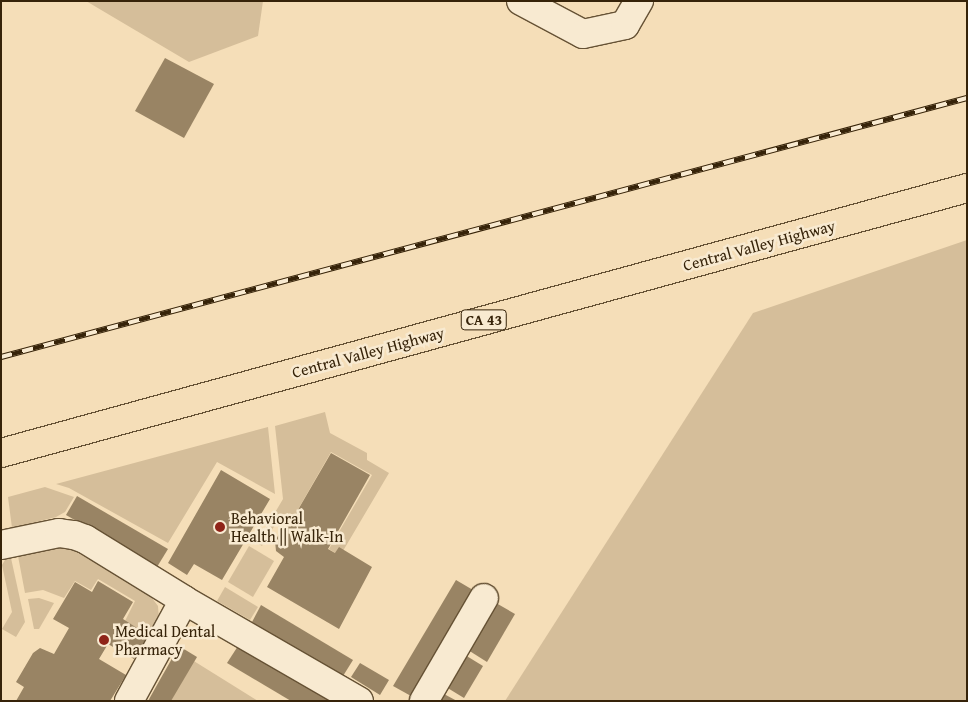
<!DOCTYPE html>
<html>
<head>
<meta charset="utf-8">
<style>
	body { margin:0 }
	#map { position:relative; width:968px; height:702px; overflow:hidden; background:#f5deb8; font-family:"Gentium Book Plus",serif }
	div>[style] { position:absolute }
	.green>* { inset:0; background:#d5be9a }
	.building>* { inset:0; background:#998464 }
	.roads { filter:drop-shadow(1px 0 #665235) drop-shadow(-1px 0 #665235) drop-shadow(0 1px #665235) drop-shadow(0 -1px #665235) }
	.minor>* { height:28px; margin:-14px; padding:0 14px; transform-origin:14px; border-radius:14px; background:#f8ead1 }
	.major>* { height:28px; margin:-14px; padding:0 14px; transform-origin:14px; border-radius:14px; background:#f5deb8 }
	.rail>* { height:5.5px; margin-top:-2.75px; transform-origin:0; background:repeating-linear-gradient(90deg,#f8ead1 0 11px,#362309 0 22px); box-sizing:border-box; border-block:1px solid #362309 }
	.dots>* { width:14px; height:14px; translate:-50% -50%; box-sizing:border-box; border:2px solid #f8ead1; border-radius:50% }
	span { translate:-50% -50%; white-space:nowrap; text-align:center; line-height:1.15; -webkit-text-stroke:5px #f8ead1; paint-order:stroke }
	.shield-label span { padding:1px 4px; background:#f8ead1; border:1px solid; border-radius:4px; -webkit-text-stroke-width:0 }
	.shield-label { font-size:15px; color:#362309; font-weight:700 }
	.street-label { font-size:16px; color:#362309 }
	.poi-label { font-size:16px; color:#362309 }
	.left { translate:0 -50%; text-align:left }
	.frame { position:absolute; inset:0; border:2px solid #362309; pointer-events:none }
</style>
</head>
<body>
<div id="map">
	<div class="green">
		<i style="clip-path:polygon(86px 1px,263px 1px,258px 36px,189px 62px)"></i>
		<i style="clip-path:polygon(967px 240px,967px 701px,505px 701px,753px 313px)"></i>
		<i style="clip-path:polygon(325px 412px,330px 433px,367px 453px,367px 460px,389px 473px,340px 556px,329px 549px,372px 475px,331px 452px,289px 525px,278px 520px,262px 546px,257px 543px,283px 499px,275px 426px)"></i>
		<i style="clip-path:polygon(268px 427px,275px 494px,217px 462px,168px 543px,69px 488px,56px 484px)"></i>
		<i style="clip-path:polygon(45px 487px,74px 497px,65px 512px,56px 517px,12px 528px,8px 497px)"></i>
		<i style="clip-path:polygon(57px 546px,71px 549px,149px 594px,158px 606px,159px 619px,154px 638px,125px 621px,135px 601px,98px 579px,91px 590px,75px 581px,64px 598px,43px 590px,25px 593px,18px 556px)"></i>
		<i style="clip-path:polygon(249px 546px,274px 561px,253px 597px,228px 582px)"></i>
		<i style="clip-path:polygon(11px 558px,25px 622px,16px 637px,2px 629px,12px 612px,2px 565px,5px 560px)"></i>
		<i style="clip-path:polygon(225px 587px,258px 607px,250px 620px,217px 601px)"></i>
		<i style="clip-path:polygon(39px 598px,54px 603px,39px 629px,34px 629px,28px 599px)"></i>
		<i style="clip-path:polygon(189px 658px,258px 701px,165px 701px)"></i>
	</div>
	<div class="building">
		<i style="clip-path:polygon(165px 58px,214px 84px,184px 138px,135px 111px)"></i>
		<i style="clip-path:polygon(331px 453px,370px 475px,328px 549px,335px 553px,339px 547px,372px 567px,339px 629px,267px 587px,284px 557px,276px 551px,275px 541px,285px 524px,288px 527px)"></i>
		<i style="clip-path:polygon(221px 470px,270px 499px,222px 580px,194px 564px,187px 575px,168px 563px)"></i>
		<i style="clip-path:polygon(77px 496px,168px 549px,157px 567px,66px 515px)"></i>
		<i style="clip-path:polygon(456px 580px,473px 590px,411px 696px,393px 686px)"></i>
		<i style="clip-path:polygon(98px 581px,133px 602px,123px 619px,148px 635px,134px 659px,108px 644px,99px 659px,126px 675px,110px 701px,16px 701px,24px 687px,16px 682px,33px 653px,40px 648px,54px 654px,69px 628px,53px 619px,75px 582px,92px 592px)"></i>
		<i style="clip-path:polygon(496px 603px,515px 614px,487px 662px,468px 650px)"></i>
		<i style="clip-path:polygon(261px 605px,353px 660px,343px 676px,252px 622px)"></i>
		<i style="clip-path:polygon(179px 646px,197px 657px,171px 701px,148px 701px)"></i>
		<i style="clip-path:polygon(238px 646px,331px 701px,291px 701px,227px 663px)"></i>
		<i style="clip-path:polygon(465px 655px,483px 666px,464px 698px,446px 687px)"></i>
		<i style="clip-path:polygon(360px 663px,389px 680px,380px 695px,351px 677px)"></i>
		<i style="clip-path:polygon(444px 694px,457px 701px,440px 701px)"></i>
	</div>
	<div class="roads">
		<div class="minor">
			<i style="left:521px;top:1px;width:70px;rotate:28deg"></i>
			<i style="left:583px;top:34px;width:43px;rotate:-12.1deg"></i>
			<i style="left:625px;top:25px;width:28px;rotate:-60deg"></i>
			<i style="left:1px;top:545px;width:59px;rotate:-11.7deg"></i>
			<i style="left:59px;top:533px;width:15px;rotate:8deg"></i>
			<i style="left:74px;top:535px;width:12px;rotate:20deg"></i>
			<i style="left:85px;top:539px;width:116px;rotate:31.6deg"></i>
			<i style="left:129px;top:701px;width:115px;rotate:-61.4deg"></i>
			<i style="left:184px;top:600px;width:202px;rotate:30deg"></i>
			<i style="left:424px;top:701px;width:119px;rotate:-59.8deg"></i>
		</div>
		<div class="major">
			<i style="left:1px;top:453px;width:1002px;rotate:-15.34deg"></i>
		</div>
	</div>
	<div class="rail">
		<i style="left:1px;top:357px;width:1000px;rotate:-15.01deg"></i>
	</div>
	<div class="dots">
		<i style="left:220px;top:527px;background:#8f2418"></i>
		<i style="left:104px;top:640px;background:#8f2418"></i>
	</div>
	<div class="shield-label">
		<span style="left:484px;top:320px">CA 43</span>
	</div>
	<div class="street-label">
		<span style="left:759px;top:245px;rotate:-15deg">Central Valley Highway</span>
		<span style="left:368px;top:352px;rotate:-15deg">Central Valley Highway</span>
	</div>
	<div class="poi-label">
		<span class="left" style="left:231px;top:527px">Behavioral<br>Health || Walk-In</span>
		<span class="left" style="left:115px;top:640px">Medical Dental<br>Pharmacy</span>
	</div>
	<div class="frame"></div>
</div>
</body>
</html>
